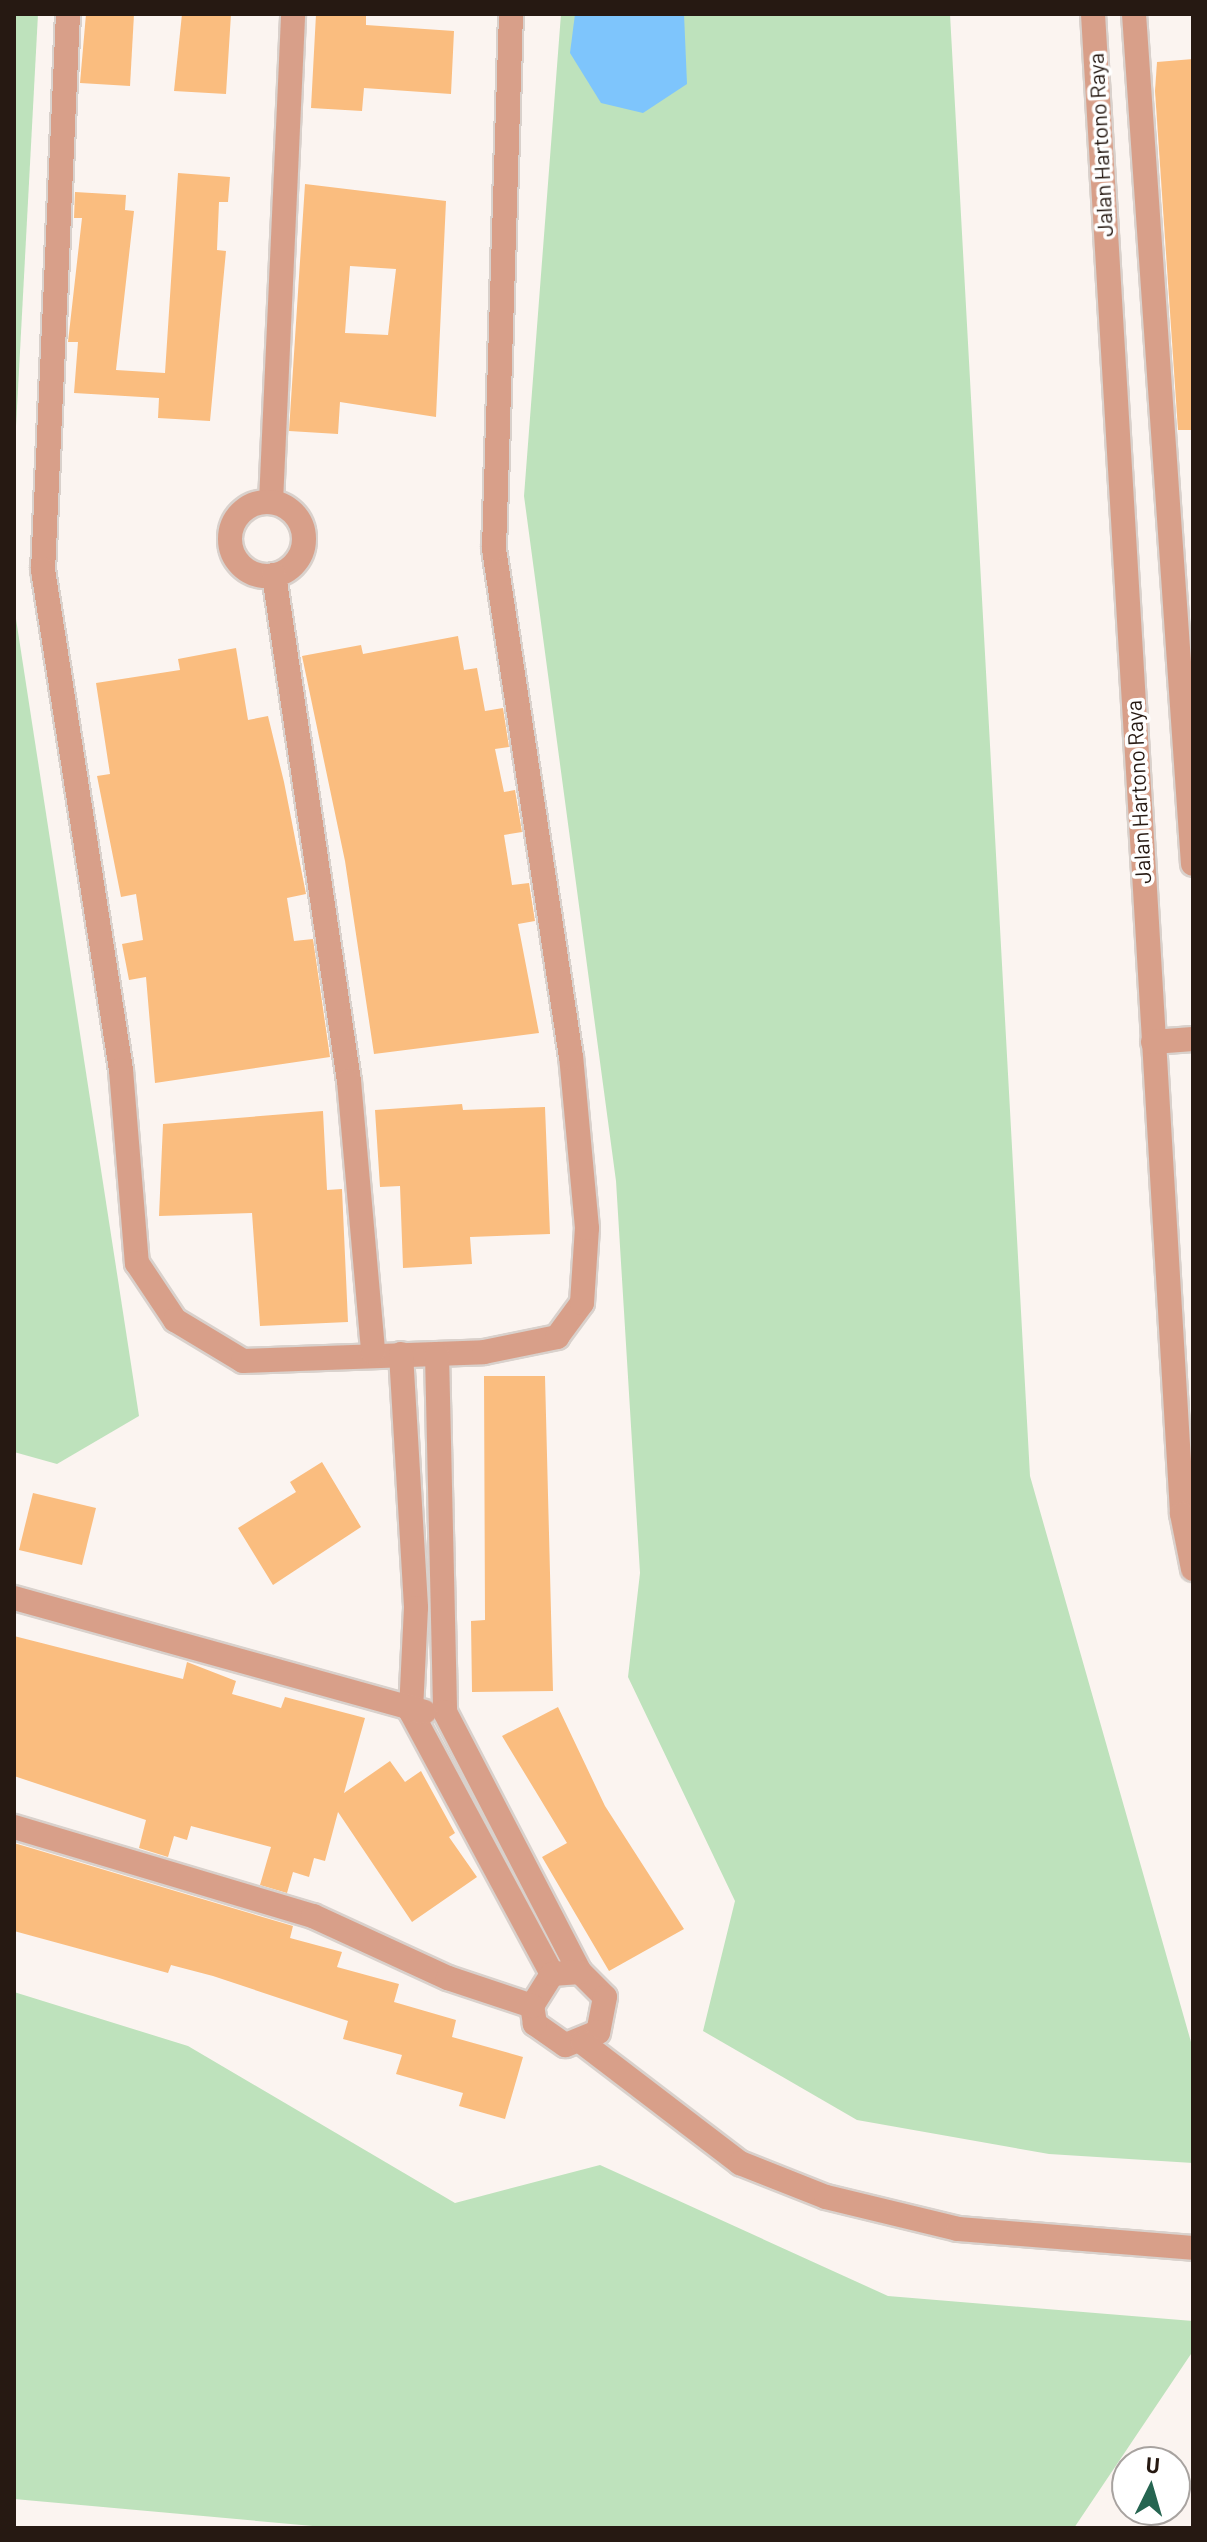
<!DOCTYPE html>
<html>
<head>
<meta charset="utf-8">
<style>
	body { margin:0 }
	#map { position:relative; width:1207px; height:2542px; overflow:hidden; background:#fbf4f0; font-family:Barlow,sans-serif }
	div>[style] { position:absolute }
	.green>* { inset:0; background:#bee2bc }
	.water>* { inset:0; background:#7ec5fc }
	.building>* { inset:0; background:#fabd7f }
	.roads { filter:drop-shadow(2px 0 #d9d1cc) drop-shadow(-2px 0 #d9d1cc) drop-shadow(0 2px #d9d1cc) drop-shadow(0 -2px #d9d1cc) }
	.minor>* { height:24px; margin:-12px; padding:0 12px; transform-origin:12px; border-radius:12px; background:#d89f89 }
	.minor>.ring { margin:-12px; padding:0; box-sizing:content-box; background:none; border:24px solid #d89f89; border-radius:50% }
	span { translate:-50% -50%; white-space:nowrap; text-align:center; line-height:1.15; -webkit-text-stroke:7px #fff; paint-order:stroke }
	.street-label { font-size:22px; color:#261912 }
	.frame { position:absolute; inset:0; border:16px solid #261912; pointer-events:none }
	.north { position:absolute; left:1111px; top:2446px; width:80px; height:80px; box-sizing:border-box; background:#fff; border:2px solid #a8a3a0; border-radius:50%; rotate:5deg; font-size:22px; font-weight:700; line-height:32px; text-align:center; color:#261912 }
	.north::after { content:''; display:block; margin:auto; width:28px; height:36px; background:#266551; clip-path:polygon(50% 0,100% 100%,50% 72%,0 100%) }
</style>
</head>
<body>
<div id="map">
	<div class="green">
		<i style="clip-path:polygon(14px 14px,38px 14px,14px 464px)"></i>
		<i style="clip-path:polygon(561px 14px,950px 14px,1030px 1476px,1193px 2049px,1193px 2163px,1049px 2154px,857px 2120px,703px 2031px,735px 1901px,628px 1677px,640px 1573px,616px 1181px,524px 496px)"></i>
		<i style="clip-path:polygon(14px 606px,139px 1416px,57px 1464px,14px 1452px)"></i>
		<i style="clip-path:polygon(14px 1992px,188px 2046px,455px 2203px,600px 2165px,888px 2296px,1193px 2321px,1193px 2351px,1074px 2528px,335px 2528px,14px 2499px)"></i>
	</div>
	<div class="water">
		<i style="clip-path:polygon(575px 14px,684px 14px,687px 84px,643px 113px,601px 103px,570px 53px)"></i>
	</div>
	<div class="building">
		<i style="clip-path:polygon(86px 14px,134px 14px,130px 86px,80px 83px)"></i>
		<i style="clip-path:polygon(182px 14px,231px 14px,226px 94px,174px 91px)"></i>
		<i style="clip-path:polygon(316px 14px,366px 14px,366px 25px,454px 31px,451px 94px,364px 88px,362px 111px,311px 108px)"></i>
		<i style="clip-path:polygon(1193px 59px,1193px 430px,1178px 430px,1155px 91px,1157px 62px)"></i>
		<i style="clip-path:polygon(178px 173px,230px 177px,228px 202px,219px 202px,217px 250px,226px 251px,210px 421px,158px 418px,159px 398px,74px 393px,78px 342px,68px 342px,82px 218px,74px 218px,75px 192px,126px 195px,125px 210px,134px 211px,116px 370px,165px 373px)"></i>
		<i style="clip-path:polygon(evenodd,305px 184px,446px 201px,436px 417px,340px 402px,338px 434px,289px 431px,305px 184px,350px 266px,396px 269px,388px 335px,345px 333px,350px 266px)"></i>
		<i style="clip-path:polygon(458px 636px,464px 670px,477px 668px,485px 711px,503px 708px,509px 747px,495px 749px,504px 792px,515px 790px,522px 832px,504px 835px,512px 885px,529px 883px,535px 921px,518px 924px,539px 1033px,374px 1054px,345px 861px,302px 656px,361px 645px,363px 654px)"></i>
		<i style="clip-path:polygon(236px 648px,248px 720px,268px 716px,284px 782px,306px 894px,287px 898px,294px 941px,313px 939px,330px 1057px,155px 1083px,146px 977px,129px 980px,122px 944px,143px 940px,136px 894px,121px 897px,97px 776px,110px 774px,96px 683px,180px 670px,178px 659px)"></i>
		<i style="clip-path:polygon(462px 1104px,463px 1110px,545px 1107px,550px 1234px,470px 1237px,472px 1264px,403px 1268px,400px 1186px,380px 1187px,375px 1110px)"></i>
		<i style="clip-path:polygon(323px 1111px,327px 1190px,342px 1189px,348px 1322px,260px 1326px,252px 1213px,159px 1216px,163px 1124px)"></i>
		<i style="clip-path:polygon(484px 1376px,545px 1376px,553px 1691px,472px 1692px,471px 1621px,485px 1620px)"></i>
		<i style="clip-path:polygon(322px 1462px,361px 1527px,273px 1585px,238px 1528px,296px 1492px,290px 1482px)"></i>
		<i style="clip-path:polygon(33px 1493px,96px 1508px,82px 1565px,19px 1550px)"></i>
		<i style="clip-path:polygon(14px 1636px,183px 1679px,187px 1662px,236px 1681px,232px 1694px,281px 1708px,285px 1697px,365px 1718px,344px 1793px,390px 1761px,405px 1782px,421px 1771px,455px 1833px,449px 1837px,477px 1877px,412px 1922px,338px 1812px,325px 1861px,314px 1858px,309px 1877px,293px 1872px,287px 1893px,260px 1885px,271px 1847px,191px 1826px,187px 1840px,174px 1836px,168px 1857px,139px 1848px,146px 1820px,14px 1776px)"></i>
		<i style="clip-path:polygon(558px 1707px,605px 1806px,684px 1929px,609px 1971px,542px 1857px,567px 1843px,502px 1736px)"></i>
		<i style="clip-path:polygon(14px 1843px,293px 1926px,290px 1938px,342px 1952px,337px 1967px,399px 1984px,394px 2002px,456px 2020px,452px 2037px,523px 2057px,505px 2119px,459px 2106px,463px 2093px,396px 2074px,402px 2055px,343px 2039px,348px 2021px,213px 1976px,171px 1965px,168px 1973px,14px 1931px)"></i>
	</div>
	<div class="roads">
		<div class="minor">
			<i style="left:68px;top:14px;width:557px;rotate:92.57deg"></i>
			<i style="left:43px;top:570px;width:506px;rotate:81.13deg"></i>
			<i style="left:121px;top:1070px;width:194px;rotate:85.3deg"></i>
			<i style="left:137px;top:1263px;width:69px;rotate:56.3deg"></i>
			<i style="left:175px;top:1320px;width:79px;rotate:31.1deg"></i>
			<i style="left:243px;top:1361px;width:241px;rotate:-2.1deg"></i>
			<i style="left:484px;top:1352px;width:75px;rotate:-11.6deg"></i>
			<i style="left:557px;top:1337px;width:42px;rotate:-53.7deg"></i>
			<i style="left:582px;top:1303px;width:75px;rotate:-86.2deg"></i>
			<i style="left:587px;top:1228px;width:172px;rotate:-95.3deg"></i>
			<i style="left:571px;top:1057px;width:514px;rotate:-98.62deg"></i>
			<i style="left:494px;top:549px;width:535px;rotate:-88.18deg"></i>
			<i style="left:1093px;top:14px;width:1503px;rotate:86.6deg"></i>
			<i style="left:1182px;top:1514px;width:56px;rotate:78.7deg"></i>
			<i style="left:1134px;top:14px;width:852px;rotate:86.03deg"></i>
			<i style="left:271px;top:502px;width:488px;rotate:-87.4deg"></i>
			<i class="ring" style="left:230px;top:502px;width:50px;height:50px"></i>
			<i style="left:274px;top:575px;width:512px;rotate:81.57deg"></i>
			<i style="left:349px;top:1081px;width:272px;rotate:84.9deg"></i>
			<i style="left:1153px;top:1042px;width:40px;rotate:-4.3deg"></i>
			<i style="left:401px;top:1354px;width:254px;rotate:86.6deg"></i>
			<i style="left:416px;top:1608px;width:104px;rotate:92.8deg"></i>
			<i style="left:411px;top:1712px;width:298px;rotate:61.7deg"></i>
			<i style="left:437px;top:1354px;width:358px;rotate:88.7deg"></i>
			<i style="left:445px;top:1712px;width:293px;rotate:62.6deg"></i>
			<i style="left:580px;top:1972px;width:35px;rotate:45deg"></i>
			<i style="left:605px;top:1997px;width:36px;rotate:101deg"></i>
			<i style="left:598px;top:2032px;width:35px;rotate:158deg"></i>
			<i style="left:565px;top:2045px;width:37px;rotate:-145deg"></i>
			<i style="left:535px;top:2024px;width:18px;rotate:-99deg"></i>
			<i style="left:532px;top:2006px;width:38px;rotate:-58deg"></i>
			<i style="left:552px;top:1974px;width:28px;rotate:-4deg"></i>
			<i style="left:14px;top:1598px;width:426px;rotate:15.5deg"></i>
			<i style="left:14px;top:1827px;width:312px;rotate:16.6deg"></i>
			<i style="left:313px;top:1916px;width:149px;rotate:24.7deg"></i>
			<i style="left:448px;top:1978px;width:89px;rotate:18.4deg"></i>
			<i style="left:583px;top:2043px;width:198px;rotate:37.4deg"></i>
			<i style="left:740px;top:2163px;width:92px;rotate:21.6deg"></i>
			<i style="left:826px;top:2197px;width:136px;rotate:13.6deg"></i>
			<i style="left:958px;top:2229px;width:236px;rotate:4.6deg"></i>
		</div>
	</div>
	<div class="street-label">
		<span style="left:1100px;top:145px;rotate:-93deg">Jalan Hartono Raya</span>
		<span style="left:1138px;top:792px;rotate:-93deg">Jalan Hartono Raya</span>
	</div>
	<div class="frame"></div>
	<div class="north">U</div>
</div>
</body>
</html>
